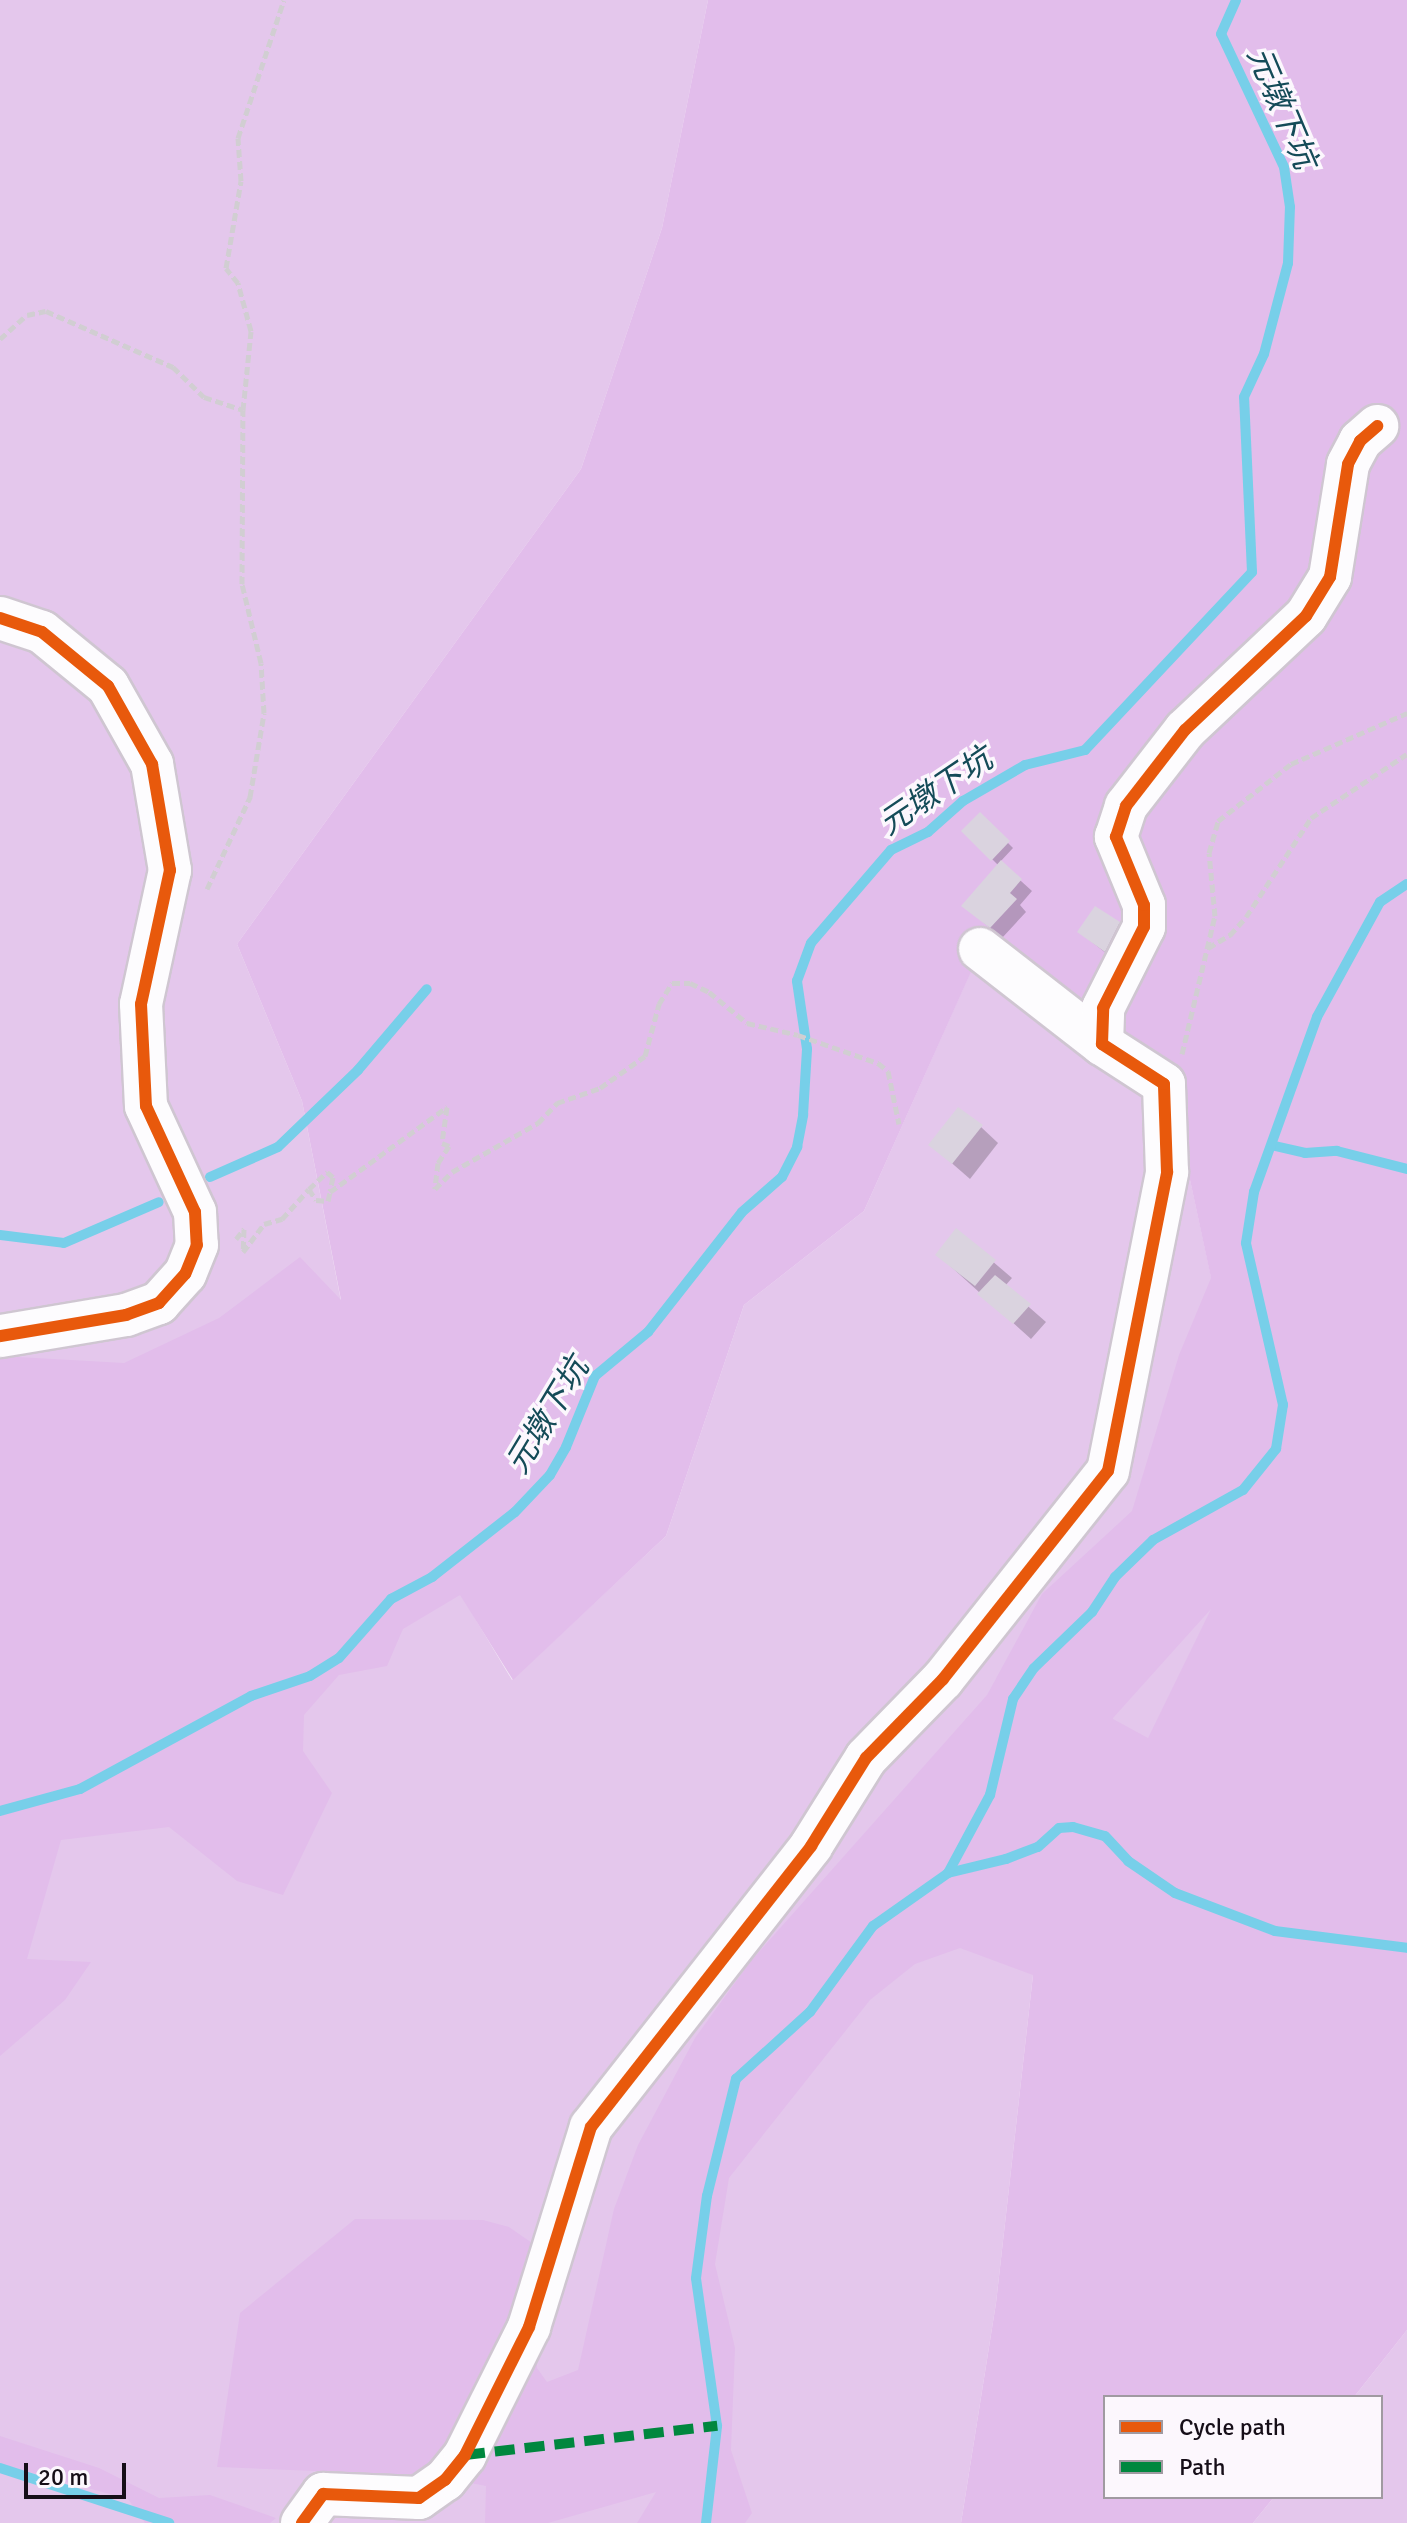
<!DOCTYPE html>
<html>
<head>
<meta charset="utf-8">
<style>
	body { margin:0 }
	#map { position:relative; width:1407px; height:2523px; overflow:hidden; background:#f4eaf6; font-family:Signika,"Noto Sans TC",sans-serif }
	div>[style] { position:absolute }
	.green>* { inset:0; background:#e4c7ec }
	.forest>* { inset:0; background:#e2bdeb }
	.shadow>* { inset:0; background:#0003 }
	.stream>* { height:10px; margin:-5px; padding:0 5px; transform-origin:5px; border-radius:5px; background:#77cfe9 }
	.building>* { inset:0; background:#dad3df }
	.path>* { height:5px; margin-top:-2.5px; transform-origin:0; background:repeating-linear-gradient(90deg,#d1ced2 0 8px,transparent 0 12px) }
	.roads { filter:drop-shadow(2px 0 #cfc6d1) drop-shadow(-2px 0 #cfc6d1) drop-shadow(0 2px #cfc6d1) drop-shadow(0 -2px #cfc6d1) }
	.minor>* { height:42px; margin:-21px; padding:0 21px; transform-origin:21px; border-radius:21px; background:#fdfcfe }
	.quiet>* { height:10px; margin-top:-5px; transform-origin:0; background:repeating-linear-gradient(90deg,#00873e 0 20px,transparent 0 30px) }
	.cycleway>* { height:12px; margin:-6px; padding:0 6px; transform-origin:6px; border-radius:6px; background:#e8590c }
	span { translate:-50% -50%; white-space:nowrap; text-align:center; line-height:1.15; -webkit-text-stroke:7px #fcf7fd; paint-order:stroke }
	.water-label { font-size:32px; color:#144b58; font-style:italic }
	.legend { position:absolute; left:1103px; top:2395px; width:280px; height:104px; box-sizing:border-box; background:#fcf7fd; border:2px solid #a09aa1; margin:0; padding:10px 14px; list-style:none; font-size:24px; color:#160e18 }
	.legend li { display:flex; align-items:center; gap:16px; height:40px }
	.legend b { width:40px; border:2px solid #a09aa1 }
	.scale { position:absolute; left:24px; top:2463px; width:102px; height:36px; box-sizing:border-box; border:4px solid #160e18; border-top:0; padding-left:10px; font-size:24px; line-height:28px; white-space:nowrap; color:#160e18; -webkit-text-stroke:6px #fcf7fd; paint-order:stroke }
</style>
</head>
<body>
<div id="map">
	<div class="green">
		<i style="clip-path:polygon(0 0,708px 0,662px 228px,581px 469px,237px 944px,302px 1101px,368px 1440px,512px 1680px,666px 1536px,744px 1305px,864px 1211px,971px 971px,1169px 1082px,1261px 1508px,1033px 1975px,996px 2303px,961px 2523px,0 2523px)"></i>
		<i style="clip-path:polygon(1407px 2330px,1407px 2523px,1253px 2523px,1274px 2497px,1381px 2497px,1381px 2397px,1354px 2397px)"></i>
	</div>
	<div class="forest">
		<i style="clip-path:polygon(evenodd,708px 0,1407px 0,1407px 2330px,1354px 2397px,1105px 2397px,1105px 2497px,1274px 2497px,1253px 2523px,961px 2523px,996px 2303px,1033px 1975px,960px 1948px,915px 1964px,870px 2000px,729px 2178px,715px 2264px,735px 2348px,731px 2450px,752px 2513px,745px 2523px,637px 2523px,656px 2492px,548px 2523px,485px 2523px,486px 2486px,436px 2476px,217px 2467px,240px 2313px,355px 2219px,483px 2220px,509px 2227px,535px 2245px,537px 2368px,547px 2382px,578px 2370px,614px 2209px,638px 2145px,695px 2038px,750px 1962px,987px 1695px,1042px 1594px,1132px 1511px,1179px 1355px,1211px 1278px,1169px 1082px,971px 972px,864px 1211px,744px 1305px,666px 1536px,513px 1680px,460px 1595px,403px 1629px,387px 1666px,339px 1675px,304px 1715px,303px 1751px,332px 1793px,283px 1895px,237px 1881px,169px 1827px,61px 1840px,27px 1959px,91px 1962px,65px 2000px,0 2056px,0 1356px,124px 1363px,219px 1318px,300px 1257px,341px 1300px,302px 1101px,237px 944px,581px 469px,662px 228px,708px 0,1211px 1609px,1148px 1738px,1113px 1719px,1113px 1718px,1211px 1609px)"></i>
		<i style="clip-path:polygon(0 2436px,99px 2468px,159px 2498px,210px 2495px,276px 2518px,270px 2523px,145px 2523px,128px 2499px,0 2464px)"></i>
	</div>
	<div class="shadow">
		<i style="clip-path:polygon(980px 815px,1013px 848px,1000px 862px,1032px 891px,1020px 905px,1026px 912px,1002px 938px,964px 906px,999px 866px,964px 831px)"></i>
		<i style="clip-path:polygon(1118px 923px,1130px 935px,1116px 961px,1079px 932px)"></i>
		<i style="clip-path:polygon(981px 1127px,998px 1143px,970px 1179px,931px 1145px)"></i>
		<i style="clip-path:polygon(957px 1231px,1012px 1278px,1005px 1286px,1046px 1322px,1031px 1339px,938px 1255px)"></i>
	</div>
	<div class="stream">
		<i style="left:1275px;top:1146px;width:31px;rotate:13deg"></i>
		<i style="left:1305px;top:1153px;width:32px;rotate:-4deg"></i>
		<i style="left:1337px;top:1151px;width:72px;rotate:14.4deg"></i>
		<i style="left:210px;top:1177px;width:74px;rotate:-23.8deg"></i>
		<i style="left:278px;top:1147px;width:111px;rotate:-43.9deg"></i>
		<i style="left:358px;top:1070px;width:106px;rotate:-49.6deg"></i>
		<i style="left:0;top:1235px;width:64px;rotate:7.1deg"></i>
		<i style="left:64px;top:1243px;width:103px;rotate:-23.3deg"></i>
		<i style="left:0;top:1811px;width:83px;rotate:-15.4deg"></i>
		<i style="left:80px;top:1789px;width:195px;rotate:-28.5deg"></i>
		<i style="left:251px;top:1696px;width:62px;rotate:-18.7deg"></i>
		<i style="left:310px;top:1676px;width:34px;rotate:-32deg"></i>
		<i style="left:339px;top:1658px;width:79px;rotate:-48.6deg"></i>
		<i style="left:391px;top:1599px;width:47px;rotate:-28.2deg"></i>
		<i style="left:432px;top:1577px;width:105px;rotate:-38.1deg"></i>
		<i style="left:515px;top:1512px;width:51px;rotate:-46.6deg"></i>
		<i style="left:550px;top:1475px;width:32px;rotate:-60deg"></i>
		<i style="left:566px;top:1447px;width:77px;rotate:-67.8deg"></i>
		<i style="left:595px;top:1376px;width:69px;rotate:-39.7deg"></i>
		<i style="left:648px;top:1332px;width:152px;rotate:-51.9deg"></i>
		<i style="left:742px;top:1212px;width:53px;rotate:-41.2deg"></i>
		<i style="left:782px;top:1177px;width:34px;rotate:-63deg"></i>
		<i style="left:797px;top:1147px;width:33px;rotate:-79deg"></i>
		<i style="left:803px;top:1115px;width:66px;rotate:-86.5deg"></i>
		<i style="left:807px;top:1049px;width:69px;rotate:-98.4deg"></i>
		<i style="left:797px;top:981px;width:40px;rotate:-69.8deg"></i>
		<i style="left:811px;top:943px;width:123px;rotate:-49.3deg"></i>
		<i style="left:891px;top:850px;width:41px;rotate:-25.9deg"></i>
		<i style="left:928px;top:832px;width:47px;rotate:-41.5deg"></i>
		<i style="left:963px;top:801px;width:72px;rotate:-30.1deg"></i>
		<i style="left:1025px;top:765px;width:62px;rotate:-14deg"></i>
		<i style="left:1085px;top:750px;width:244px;rotate:-46.8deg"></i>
		<i style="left:1252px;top:572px;width:175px;rotate:-92.6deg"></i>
		<i style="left:1244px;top:397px;width:47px;rotate:-65.1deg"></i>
		<i style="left:1264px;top:354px;width:94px;rotate:-75.2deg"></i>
		<i style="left:1288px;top:263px;width:56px;rotate:-88deg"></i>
		<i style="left:1290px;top:207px;width:40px;rotate:-98.5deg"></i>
		<i style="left:1284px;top:167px;width:147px;rotate:-115.3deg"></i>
		<i style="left:1221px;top:34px;width:37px;rotate:-66deg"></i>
		<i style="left:948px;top:1873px;width:60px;rotate:-13.6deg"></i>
		<i style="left:1006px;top:1859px;width:34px;rotate:-21deg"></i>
		<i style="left:1038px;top:1847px;width:28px;rotate:-42deg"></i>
		<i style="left:1059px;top:1828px;width:14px;rotate:-4deg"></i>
		<i style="left:1073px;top:1827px;width:33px;rotate:16deg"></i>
		<i style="left:1105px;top:1836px;width:34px;rotate:47deg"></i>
		<i style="left:1128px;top:1861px;width:57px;rotate:34.2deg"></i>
		<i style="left:1175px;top:1893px;width:107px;rotate:20.8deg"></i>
		<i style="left:1275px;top:1931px;width:133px;rotate:7.3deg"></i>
		<i style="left:0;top:2468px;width:178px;rotate:18deg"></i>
		<i style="left:706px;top:2523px;width:98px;rotate:-83.5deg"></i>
		<i style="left:717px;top:2426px;width:149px;rotate:-98.1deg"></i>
		<i style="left:696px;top:2278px;width:83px;rotate:-82.4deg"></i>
		<i style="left:707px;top:2196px;width:121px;rotate:-76.1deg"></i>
		<i style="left:736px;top:2079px;width:100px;rotate:-42.2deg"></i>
		<i style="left:810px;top:2012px;width:107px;rotate:-53.8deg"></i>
		<i style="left:873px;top:1926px;width:92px;rotate:-35.2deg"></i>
		<i style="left:948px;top:1873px;width:89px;rotate:-61.7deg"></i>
		<i style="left:990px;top:1795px;width:99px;rotate:-76.5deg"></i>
		<i style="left:1013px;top:1699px;width:37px;rotate:-56deg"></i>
		<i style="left:1034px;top:1668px;width:81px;rotate:-44deg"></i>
		<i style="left:1092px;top:1612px;width:42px;rotate:-56.7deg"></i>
		<i style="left:1115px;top:1577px;width:53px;rotate:-44.2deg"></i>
		<i style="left:1153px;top:1540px;width:103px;rotate:-29.1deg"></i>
		<i style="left:1243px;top:1490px;width:53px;rotate:-51.2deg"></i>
		<i style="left:1276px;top:1449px;width:45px;rotate:-81deg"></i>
		<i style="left:1283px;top:1405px;width:166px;rotate:-102.9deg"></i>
		<i style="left:1246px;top:1243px;width:52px;rotate:-81.1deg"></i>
		<i style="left:1254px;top:1192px;width:186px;rotate:-70.2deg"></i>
		<i style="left:1317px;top:1017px;width:131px;rotate:-61.3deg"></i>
		<i style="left:1380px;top:902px;width:32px;rotate:-34deg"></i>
	</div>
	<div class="building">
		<i style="clip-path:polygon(980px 812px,1010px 841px,991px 861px,961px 831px)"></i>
		<i style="clip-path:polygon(1001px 860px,1022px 879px,1010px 893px,1017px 899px,990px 928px,961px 906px)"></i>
		<i style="clip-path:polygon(1095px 906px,1120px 922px,1105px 952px,1077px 932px)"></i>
		<i style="clip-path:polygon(958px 1107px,983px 1125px,952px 1164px,928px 1145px)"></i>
		<i style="clip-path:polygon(956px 1228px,996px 1260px,975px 1286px,935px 1255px)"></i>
		<i style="clip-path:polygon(995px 1275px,1031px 1304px,1013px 1324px,977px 1294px)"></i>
	</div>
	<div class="path">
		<i style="left:0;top:339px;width:36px;rotate:-42deg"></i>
		<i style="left:27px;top:315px;width:19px;rotate:-12deg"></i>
		<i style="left:46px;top:311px;width:139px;rotate:23.8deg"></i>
		<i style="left:173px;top:367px;width:43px;rotate:44.1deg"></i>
		<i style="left:204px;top:397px;width:41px;rotate:18.4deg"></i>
		<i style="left:207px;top:889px;width:102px;rotate:-64.9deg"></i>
		<i style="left:250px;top:797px;width:85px;rotate:-80.5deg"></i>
		<i style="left:264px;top:713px;width:50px;rotate:-93.4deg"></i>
		<i style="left:261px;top:663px;width:81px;rotate:-103.5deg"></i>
		<i style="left:242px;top:584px;width:174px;rotate:-89.7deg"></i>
		<i style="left:243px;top:410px;width:79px;rotate:-84.2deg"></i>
		<i style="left:251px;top:331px;width:50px;rotate:-105.2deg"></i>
		<i style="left:238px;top:283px;width:19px;rotate:-129deg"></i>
		<i style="left:226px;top:268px;width:88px;rotate:-80.2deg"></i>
		<i style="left:241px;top:181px;width:43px;rotate:-94deg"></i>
		<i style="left:238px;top:138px;width:145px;rotate:-71.6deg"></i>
		<i style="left:1208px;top:948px;width:26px;rotate:-31deg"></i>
		<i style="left:1230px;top:935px;width:24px;rotate:-48deg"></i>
		<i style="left:1246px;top:917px;width:118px;rotate:-56.7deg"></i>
		<i style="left:1311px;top:818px;width:115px;rotate:-33.7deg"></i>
		<i style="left:1182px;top:1054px;width:142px;rotate:-76.6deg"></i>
		<i style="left:1215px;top:916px;width:63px;rotate:-95.4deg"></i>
		<i style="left:1209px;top:853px;width:33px;rotate:-74deg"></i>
		<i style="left:1218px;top:821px;width:93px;rotate:-38deg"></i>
		<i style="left:1291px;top:764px;width:127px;rotate:-23.7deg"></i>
		<i style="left:309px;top:1189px;width:25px;rotate:-43deg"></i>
		<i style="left:327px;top:1172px;width:8px;rotate:40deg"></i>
		<i style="left:333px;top:1177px;width:14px;rotate:102deg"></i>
		<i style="left:236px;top:1239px;width:13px;rotate:-51deg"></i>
		<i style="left:244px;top:1229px;width:23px;rotate:92deg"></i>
		<i style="left:243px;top:1252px;width:35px;rotate:-53deg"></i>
		<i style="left:264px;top:1224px;width:19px;rotate:-16deg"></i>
		<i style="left:282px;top:1219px;width:40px;rotate:-48deg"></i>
		<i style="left:309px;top:1189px;width:13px;rotate:58deg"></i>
		<i style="left:316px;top:1200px;width:12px;rotate:5deg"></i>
		<i style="left:328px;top:1201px;width:9px;rotate:-77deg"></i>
		<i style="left:330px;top:1192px;width:145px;rotate:-36deg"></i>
		<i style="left:447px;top:1107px;width:36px;rotate:98deg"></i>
		<i style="left:442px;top:1143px;width:8px;rotate:23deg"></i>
		<i style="left:449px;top:1146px;width:20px;rotate:123deg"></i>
		<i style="left:438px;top:1163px;width:26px;rotate:97deg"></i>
		<i style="left:435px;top:1189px;width:24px;rotate:-45deg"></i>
		<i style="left:452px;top:1172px;width:99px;rotate:-29.7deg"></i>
		<i style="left:538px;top:1123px;width:28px;rotate:-46deg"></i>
		<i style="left:557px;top:1103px;width:46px;rotate:-19.2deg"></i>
		<i style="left:600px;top:1088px;width:55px;rotate:-35.4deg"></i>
		<i style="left:645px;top:1056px;width:54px;rotate:-74.9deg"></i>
		<i style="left:659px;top:1004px;width:25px;rotate:-58deg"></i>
		<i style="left:672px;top:983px;width:18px"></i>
		<i style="left:690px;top:983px;width:21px;rotate:25deg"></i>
		<i style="left:709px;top:992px;width:49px;rotate:39.2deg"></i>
		<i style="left:747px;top:1023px;width:52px;rotate:13.2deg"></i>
		<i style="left:798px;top:1035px;width:85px;rotate:19.3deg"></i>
		<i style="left:878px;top:1063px;width:13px;rotate:39deg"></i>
		<i style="left:888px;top:1071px;width:54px;rotate:78.3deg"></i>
	</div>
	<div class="roads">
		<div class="minor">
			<i style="left:0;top:618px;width:44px;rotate:18.4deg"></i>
			<i style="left:42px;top:632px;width:85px;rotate:39.3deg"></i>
			<i style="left:108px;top:686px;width:90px;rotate:60.6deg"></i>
			<i style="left:152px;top:764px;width:108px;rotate:80.4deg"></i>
			<i style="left:170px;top:870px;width:137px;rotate:102.2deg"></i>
			<i style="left:141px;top:1004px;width:102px;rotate:87.2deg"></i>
			<i style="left:146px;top:1106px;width:117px;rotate:65.2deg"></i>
			<i style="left:195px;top:1212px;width:33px;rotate:87deg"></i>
			<i style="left:197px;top:1245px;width:31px;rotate:112deg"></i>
			<i style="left:185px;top:1274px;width:39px;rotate:132deg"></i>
			<i style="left:159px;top:1303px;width:35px;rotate:160deg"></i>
			<i style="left:126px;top:1315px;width:128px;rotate:170.5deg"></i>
			<i style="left:980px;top:949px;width:155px;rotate:37.9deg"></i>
			<i style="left:302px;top:2523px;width:36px;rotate:-54deg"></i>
			<i style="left:323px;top:2494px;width:96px;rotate:2.4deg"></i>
			<i style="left:419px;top:2498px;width:32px;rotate:-35deg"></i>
			<i style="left:445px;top:2480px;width:32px;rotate:-51deg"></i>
			<i style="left:465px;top:2455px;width:143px;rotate:-63.4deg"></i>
			<i style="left:529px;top:2327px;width:209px;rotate:-72.8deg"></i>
			<i style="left:591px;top:2127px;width:357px;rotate:-51.9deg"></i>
			<i style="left:811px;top:1846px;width:104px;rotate:-58deg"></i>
			<i style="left:866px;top:1758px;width:110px;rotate:-45.7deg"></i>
			<i style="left:943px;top:1679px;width:265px;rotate:-51.6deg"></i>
			<i style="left:1108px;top:1471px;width:305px;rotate:-78.8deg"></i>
			<i style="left:1167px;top:1172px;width:88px;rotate:-92deg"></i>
			<i style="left:1164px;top:1084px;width:74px;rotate:-147.2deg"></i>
			<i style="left:1102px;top:1044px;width:36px;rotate:-88deg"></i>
			<i style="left:1103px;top:1008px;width:91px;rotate:-63.2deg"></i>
			<i style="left:1144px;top:927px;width:22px;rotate:-90deg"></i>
			<i style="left:1144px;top:905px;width:74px;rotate:-112.4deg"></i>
			<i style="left:1116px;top:837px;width:33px;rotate:-72deg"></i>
			<i style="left:1126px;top:806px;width:96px;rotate:-52.2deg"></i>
			<i style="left:1185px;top:730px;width:166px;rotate:-43.3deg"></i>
			<i style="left:1306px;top:616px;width:46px;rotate:-58.4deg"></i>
			<i style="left:1330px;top:577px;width:114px;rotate:-80.9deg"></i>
			<i style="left:1348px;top:464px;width:26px;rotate:-62deg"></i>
			<i style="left:1360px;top:441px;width:23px;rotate:-41deg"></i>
		</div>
	</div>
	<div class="quiet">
		<i style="left:465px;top:2455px;width:254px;rotate:-6.6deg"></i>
	</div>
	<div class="cycleway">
		<i style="left:0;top:618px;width:44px;rotate:18.4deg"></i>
		<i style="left:42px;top:632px;width:85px;rotate:39.3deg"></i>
		<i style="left:108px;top:686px;width:90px;rotate:60.6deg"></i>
		<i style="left:152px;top:764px;width:108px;rotate:80.4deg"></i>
		<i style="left:170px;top:870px;width:137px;rotate:102.2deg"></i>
		<i style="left:141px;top:1004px;width:102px;rotate:87.2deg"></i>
		<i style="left:146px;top:1106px;width:117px;rotate:65.2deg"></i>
		<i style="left:195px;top:1212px;width:33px;rotate:87deg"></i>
		<i style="left:197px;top:1245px;width:31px;rotate:112deg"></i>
		<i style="left:185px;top:1274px;width:39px;rotate:132deg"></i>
		<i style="left:159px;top:1303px;width:35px;rotate:160deg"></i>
		<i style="left:126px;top:1315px;width:128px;rotate:170.5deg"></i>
		<i style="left:302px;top:2523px;width:36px;rotate:-54deg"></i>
		<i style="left:323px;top:2494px;width:96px;rotate:2.4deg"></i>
		<i style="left:419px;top:2498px;width:32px;rotate:-35deg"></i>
		<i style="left:445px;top:2480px;width:32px;rotate:-51deg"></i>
		<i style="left:465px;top:2455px;width:143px;rotate:-63.4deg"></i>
		<i style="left:529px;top:2327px;width:209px;rotate:-72.8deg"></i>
		<i style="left:591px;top:2127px;width:357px;rotate:-51.9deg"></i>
		<i style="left:811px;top:1846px;width:104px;rotate:-58deg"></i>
		<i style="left:866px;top:1758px;width:110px;rotate:-45.7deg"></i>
		<i style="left:943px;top:1679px;width:265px;rotate:-51.6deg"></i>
		<i style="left:1108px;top:1471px;width:305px;rotate:-78.8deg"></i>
		<i style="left:1167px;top:1172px;width:88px;rotate:-92deg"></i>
		<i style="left:1164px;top:1084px;width:74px;rotate:-147.2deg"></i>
		<i style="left:1102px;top:1044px;width:36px;rotate:-88deg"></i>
		<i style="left:1103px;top:1008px;width:91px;rotate:-63.2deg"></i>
		<i style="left:1144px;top:927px;width:22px;rotate:-90deg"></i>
		<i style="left:1144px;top:905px;width:74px;rotate:-112.4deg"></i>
		<i style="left:1116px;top:837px;width:33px;rotate:-72deg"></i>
		<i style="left:1126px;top:806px;width:96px;rotate:-52.2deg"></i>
		<i style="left:1185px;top:730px;width:166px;rotate:-43.3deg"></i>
		<i style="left:1306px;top:616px;width:46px;rotate:-58.4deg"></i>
		<i style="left:1330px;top:577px;width:114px;rotate:-80.9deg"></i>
		<i style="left:1348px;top:464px;width:26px;rotate:-62deg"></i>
		<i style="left:1360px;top:441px;width:23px;rotate:-41deg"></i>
	</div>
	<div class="water-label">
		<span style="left:1281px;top:108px;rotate:67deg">元墩下坑</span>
		<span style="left:936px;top:792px;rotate:-34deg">元墩下坑</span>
		<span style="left:548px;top:1416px;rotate:-59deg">元墩下坑</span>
	</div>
	<ul class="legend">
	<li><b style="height:10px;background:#e8590c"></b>Cycle path</li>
	<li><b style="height:10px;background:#00873e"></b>Path</li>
	</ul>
	<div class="scale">20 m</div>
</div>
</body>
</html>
